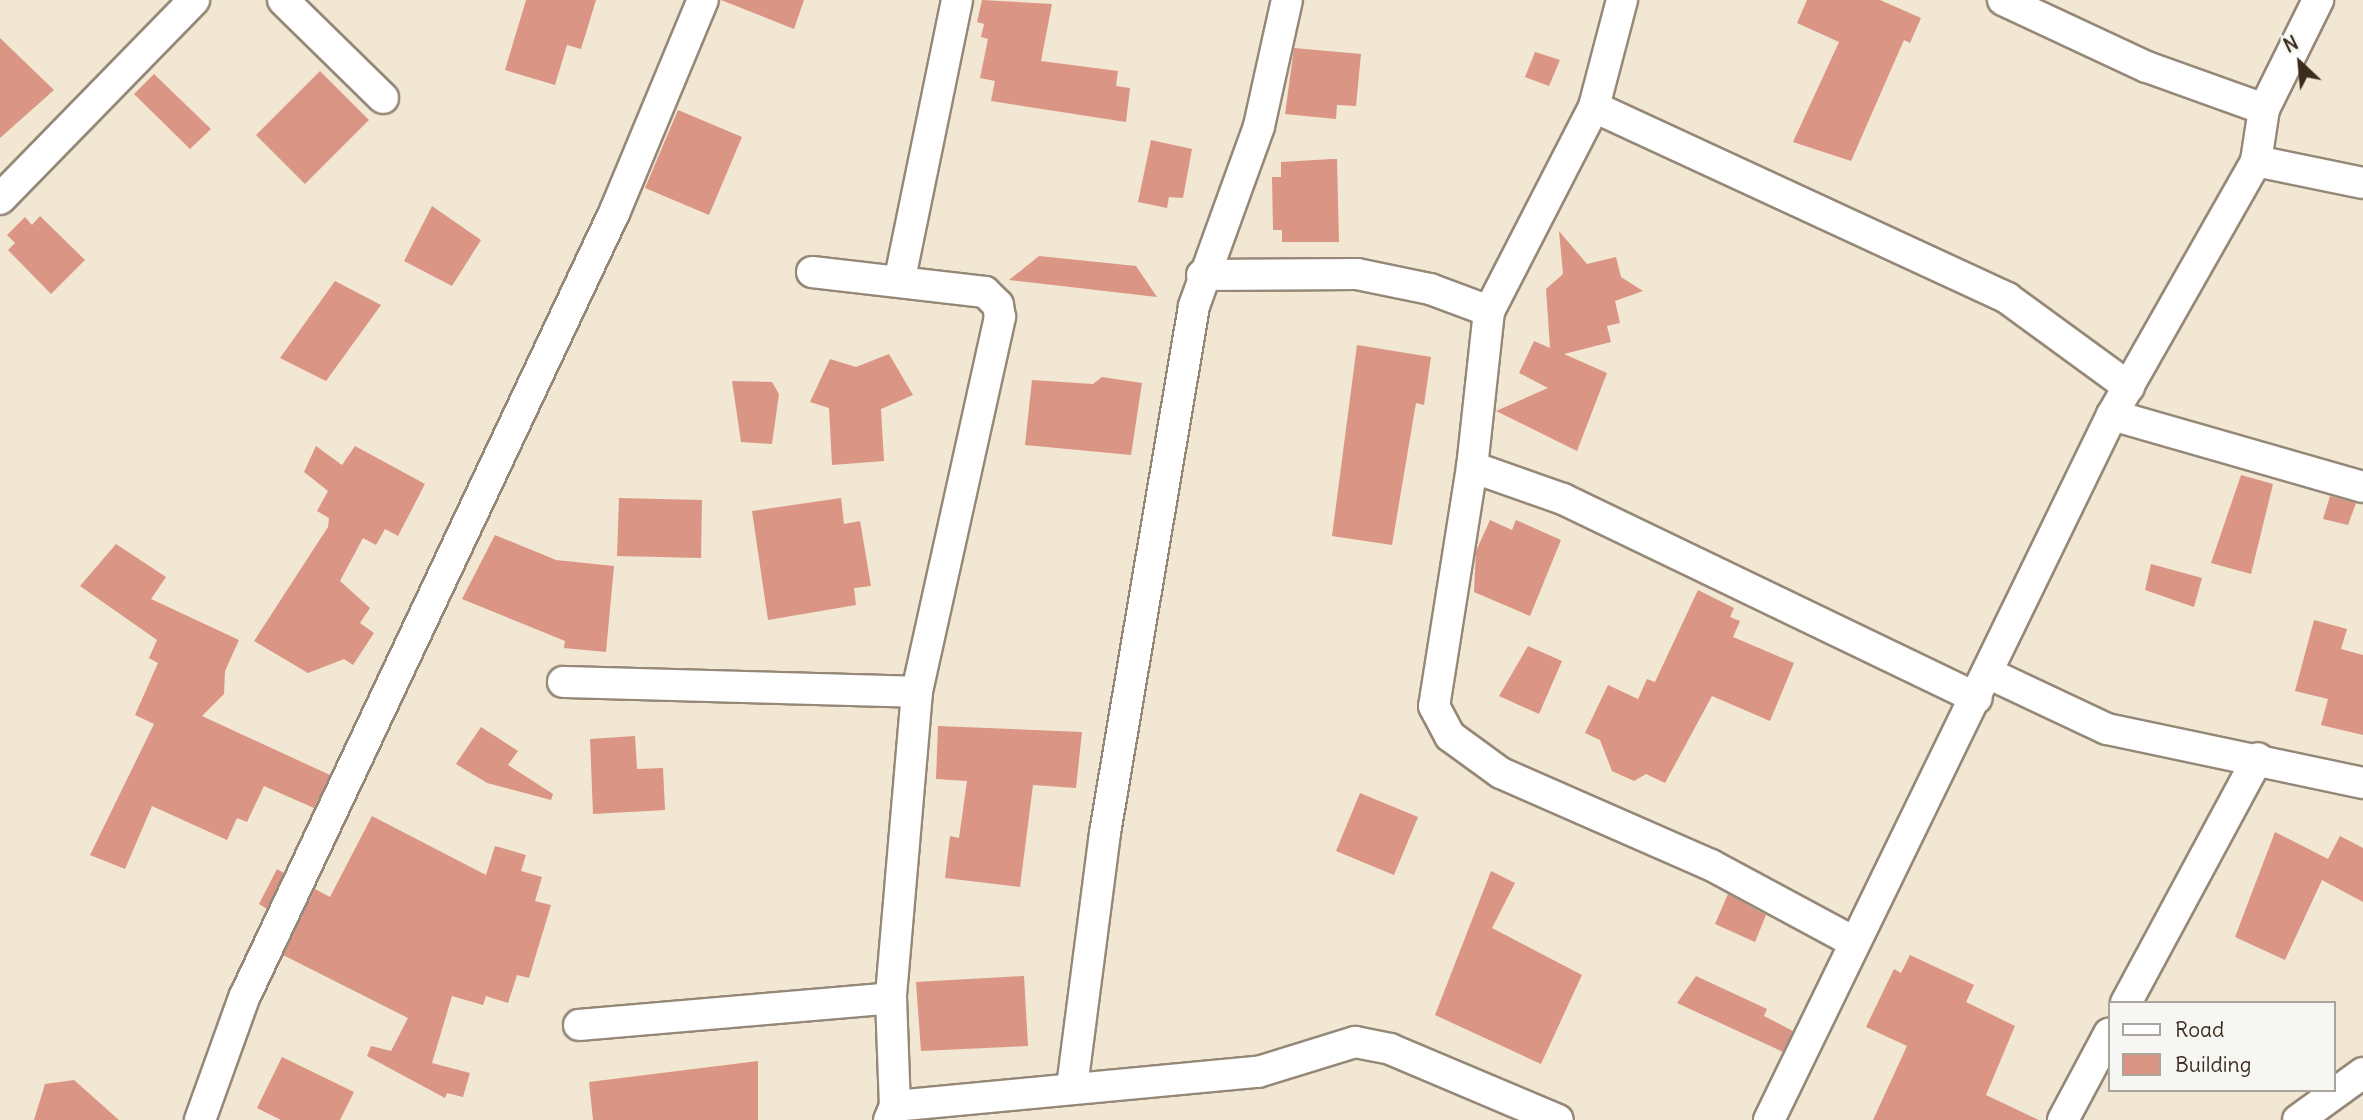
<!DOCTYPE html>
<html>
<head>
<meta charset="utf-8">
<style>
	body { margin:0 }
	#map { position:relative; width:2363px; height:1120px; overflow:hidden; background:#f1e7d2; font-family:Delius,sans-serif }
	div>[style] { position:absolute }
	.building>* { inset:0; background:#db9585 }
	.roads { filter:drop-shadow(2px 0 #968878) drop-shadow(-2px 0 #968878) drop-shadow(0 2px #968878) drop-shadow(0 -2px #968878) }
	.minor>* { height:30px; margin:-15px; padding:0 15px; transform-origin:15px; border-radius:15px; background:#fff }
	span { translate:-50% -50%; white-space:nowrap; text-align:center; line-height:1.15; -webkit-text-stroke:5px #f6f6f2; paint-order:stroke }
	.legend { position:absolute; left:2108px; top:1001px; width:228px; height:91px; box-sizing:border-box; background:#f6f6f2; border:2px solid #aba49d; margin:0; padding:9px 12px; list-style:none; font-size:21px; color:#3b2a1e }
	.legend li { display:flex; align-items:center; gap:14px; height:35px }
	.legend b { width:35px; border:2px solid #aba49d }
	.north { position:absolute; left:2265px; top:28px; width:70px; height:70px; -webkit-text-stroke:5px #f6f6f2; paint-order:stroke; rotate:334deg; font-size:19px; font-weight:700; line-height:28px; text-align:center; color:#3b2a1e }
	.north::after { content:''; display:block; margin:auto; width:24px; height:32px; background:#3b2a1e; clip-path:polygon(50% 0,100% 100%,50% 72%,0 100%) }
</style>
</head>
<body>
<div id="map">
	<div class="building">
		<i style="clip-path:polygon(526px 0,596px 0,581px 49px,567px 45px,555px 85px,505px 70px)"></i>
		<i style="clip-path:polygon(721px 0,804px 0,794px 29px)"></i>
		<i style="clip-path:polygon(982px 0,1052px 4px,1041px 61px,1118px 71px,1116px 86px,1130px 88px,1126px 122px,991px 101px,995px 81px,980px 78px,988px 39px,981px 37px,984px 24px,977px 22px)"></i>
		<i style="clip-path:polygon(1807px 0,1880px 0,1921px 18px,1910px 43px,1904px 40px,1851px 161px,1793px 142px,1839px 42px,1797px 23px)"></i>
		<i style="clip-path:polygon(0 38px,54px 90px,0 138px)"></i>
		<i style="clip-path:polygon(1294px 48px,1361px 54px,1356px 106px,1337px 105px,1336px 119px,1285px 114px)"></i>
		<i style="clip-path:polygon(1535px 52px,1560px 60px,1549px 86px,1525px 77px)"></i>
		<i style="clip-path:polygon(320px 71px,369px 120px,305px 184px,256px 135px)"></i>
		<i style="clip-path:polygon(154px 74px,211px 129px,190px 149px,134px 94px)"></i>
		<i style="clip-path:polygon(678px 110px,742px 137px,709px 215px,645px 188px)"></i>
		<i style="clip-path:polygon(1151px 140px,1192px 149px,1183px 198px,1169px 197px,1167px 208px,1138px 202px)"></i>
		<i style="clip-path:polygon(1332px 159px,1337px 159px,1339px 242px,1282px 242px,1282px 230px,1273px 230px,1272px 177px,1281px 177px,1281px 162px)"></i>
		<i style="clip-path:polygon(432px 206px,481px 240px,452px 286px,404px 261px)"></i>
		<i style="clip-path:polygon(40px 216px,85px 260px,51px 294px,8px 250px,15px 243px,7px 235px,25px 217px,32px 225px)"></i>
		<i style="clip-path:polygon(1559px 231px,1587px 264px,1616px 257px,1621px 277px,1643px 291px,1615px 301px,1620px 323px,1607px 326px,1611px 342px,1564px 354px,1607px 373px,1577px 451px,1496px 411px,1548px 388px,1519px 373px,1534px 341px,1550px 348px,1546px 289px,1563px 274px)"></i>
		<i style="clip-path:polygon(1039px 256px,1136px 266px,1157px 297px,1009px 280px)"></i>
		<i style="clip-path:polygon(335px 281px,381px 305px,326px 381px,280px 358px)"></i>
		<i style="clip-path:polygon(1357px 345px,1431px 357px,1424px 405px,1416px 403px,1392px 545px,1332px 536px)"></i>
		<i style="clip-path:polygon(889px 354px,913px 395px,881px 409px,884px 461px,832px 465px,829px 408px,810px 402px,830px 359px,856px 367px)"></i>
		<i style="clip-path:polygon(1102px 377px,1142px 383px,1131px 455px,1025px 445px,1032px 380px,1093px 384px)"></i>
		<i style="clip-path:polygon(732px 381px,772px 382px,779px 394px,772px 444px,741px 442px)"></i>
		<i style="clip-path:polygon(316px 446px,342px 465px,355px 446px,425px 484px,398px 536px,385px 529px,376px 545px,363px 538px,340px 581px,370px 608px,360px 623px,374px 633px,353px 665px,344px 659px,308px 673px,254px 641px,328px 527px,329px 518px,317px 511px,328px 491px,304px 472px)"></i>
		<i style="clip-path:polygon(2241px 475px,2273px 484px,2251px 574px,2211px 563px)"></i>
		<i style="clip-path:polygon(2330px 496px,2356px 503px,2348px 525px,2323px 519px)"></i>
		<i style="clip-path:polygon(619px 498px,702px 500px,701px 558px,617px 556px)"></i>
		<i style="clip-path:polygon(841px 498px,844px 524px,860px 521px,871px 586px,854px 588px,856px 605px,768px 620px,752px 511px)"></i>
		<i style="clip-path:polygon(1490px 520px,1512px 530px,1516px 520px,1561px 540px,1530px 616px,1474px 592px,1476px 551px)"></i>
		<i style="clip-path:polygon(495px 535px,556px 560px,614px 566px,606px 652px,564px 648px,565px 641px,462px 599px)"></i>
		<i style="clip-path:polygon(116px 544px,166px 577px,151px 599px,239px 640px,225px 671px,224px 694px,202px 716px,330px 775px,314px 808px,264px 786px,247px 822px,237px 818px,227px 840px,152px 806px,125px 869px,90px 855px,154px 724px,135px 715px,158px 663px,149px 658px,157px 640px,80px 586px)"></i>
		<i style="clip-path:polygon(2151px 564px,2202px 578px,2194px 607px,2145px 590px)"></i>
		<i style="clip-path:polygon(1698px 590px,1734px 608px,1730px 617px,1740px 621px,1733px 637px,1794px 663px,1770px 721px,1712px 696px,1665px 783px,1646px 774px,1634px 781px,1612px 771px,1600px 740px,1585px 733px,1608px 685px,1638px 699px,1647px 679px,1655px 682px)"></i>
		<i style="clip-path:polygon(2314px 620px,2347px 629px,2341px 649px,2363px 655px,2363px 735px,2321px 725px,2328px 699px,2295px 691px)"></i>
		<i style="clip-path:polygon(1528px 646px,1562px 661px,1539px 714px,1499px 696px)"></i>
		<i style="clip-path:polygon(938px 726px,1082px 732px,1076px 788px,1033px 785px,1020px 887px,945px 878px,950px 836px,959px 838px,967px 781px,936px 779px)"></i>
		<i style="clip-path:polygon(481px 727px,518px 751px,508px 765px,553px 794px,551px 800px,487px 783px,456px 764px)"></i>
		<i style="clip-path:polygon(635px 736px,637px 769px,663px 768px,665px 810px,593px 814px,590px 739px)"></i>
		<i style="clip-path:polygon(1360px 793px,1418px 817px,1394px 875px,1336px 851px)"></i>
		<i style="clip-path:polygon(372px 816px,486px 875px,495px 846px,526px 855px,521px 871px,542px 877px,535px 901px,551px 905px,529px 978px,517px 975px,508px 1003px,486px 996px,483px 1005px,452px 996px,432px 1063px,470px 1073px,463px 1097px,447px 1093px,445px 1098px,367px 1056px,371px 1046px,391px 1051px,408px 1018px,283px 955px,315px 889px,330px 897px)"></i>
		<i style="clip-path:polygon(2275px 832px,2328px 859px,2340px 836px,2363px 848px,2363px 902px,2322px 880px,2285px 960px,2235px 937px)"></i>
		<i style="clip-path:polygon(277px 869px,284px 873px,267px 909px,259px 904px)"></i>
		<i style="clip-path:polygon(1491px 871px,1515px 883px,1492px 928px,1582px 975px,1541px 1064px,1435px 1015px)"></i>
		<i style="clip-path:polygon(1728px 894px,1766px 915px,1755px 942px,1715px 924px)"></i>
		<i style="clip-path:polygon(1910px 955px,1974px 985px,1966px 1002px,2015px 1026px,1986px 1095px,2039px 1120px,1873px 1120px,1907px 1046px,1866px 1027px,1894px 969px,1901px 973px)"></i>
		<i style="clip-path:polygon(1024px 976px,1028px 1046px,921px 1051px,916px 982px)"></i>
		<i style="clip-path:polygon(1696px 976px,1767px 1009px,1764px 1016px,1793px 1031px,1783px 1052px,1677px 1003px)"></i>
		<i style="clip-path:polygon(282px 1057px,354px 1092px,340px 1120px,281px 1120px,257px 1108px)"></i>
		<i style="clip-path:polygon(758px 1061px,758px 1120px,593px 1120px,589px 1082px)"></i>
		<i style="clip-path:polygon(74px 1080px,119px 1120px,34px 1120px,45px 1084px)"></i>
	</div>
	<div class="roads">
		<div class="minor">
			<i style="left:283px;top:0;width:140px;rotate:44.4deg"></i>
			<i style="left:1622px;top:0;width:111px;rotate:104.7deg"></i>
			<i style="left:1594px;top:107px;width:229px;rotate:117.2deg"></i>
			<i style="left:1489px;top:311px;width:157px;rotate:96.2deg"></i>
			<i style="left:1472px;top:467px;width:242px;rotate:99deg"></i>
			<i style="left:1434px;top:706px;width:34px;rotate:62deg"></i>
			<i style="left:1450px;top:736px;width:63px;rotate:36deg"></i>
			<i style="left:1501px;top:773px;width:229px;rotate:23.7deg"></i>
			<i style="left:1711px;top:865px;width:160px;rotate:28.3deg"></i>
			<i style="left:2003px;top:0;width:159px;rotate:25deg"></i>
			<i style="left:2147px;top:67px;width:124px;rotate:19.7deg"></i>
			<i style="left:2264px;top:109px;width:53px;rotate:98.7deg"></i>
			<i style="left:1594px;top:107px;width:455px;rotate:24.8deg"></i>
			<i style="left:2007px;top:298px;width:151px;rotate:36.1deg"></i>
			<i style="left:2264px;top:109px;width:122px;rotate:-63.6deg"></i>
			<i style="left:0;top:199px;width:278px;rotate:-45.7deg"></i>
			<i style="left:812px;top:272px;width:174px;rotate:6.6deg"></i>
			<i style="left:985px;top:292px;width:18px;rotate:45deg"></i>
			<i style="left:998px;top:305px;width:12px;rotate:81deg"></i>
			<i style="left:1000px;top:317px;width:384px;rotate:102.5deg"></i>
			<i style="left:917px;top:692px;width:307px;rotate:94.9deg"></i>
			<i style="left:891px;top:998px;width:108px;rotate:87.9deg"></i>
			<i style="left:895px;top:1106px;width:15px;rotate:113deg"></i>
			<i style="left:1202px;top:275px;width:155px;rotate:-0.4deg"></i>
			<i style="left:1357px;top:274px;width:75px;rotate:11.6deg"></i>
			<i style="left:1430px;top:289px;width:63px;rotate:20.4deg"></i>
			<i style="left:900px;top:278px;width:284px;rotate:-78.4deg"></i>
			<i style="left:2112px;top:415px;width:261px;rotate:16deg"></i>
			<i style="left:1472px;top:467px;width:96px;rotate:19.4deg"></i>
			<i style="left:1563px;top:499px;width:459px;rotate:25.7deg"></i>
			<i style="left:1990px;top:674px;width:129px;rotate:25.2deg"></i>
			<i style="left:2107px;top:729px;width:262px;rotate:11.9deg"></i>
			<i style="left:563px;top:682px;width:354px;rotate:1.6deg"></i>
			<i style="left:2126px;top:1003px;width:278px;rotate:-61.7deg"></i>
			<i style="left:579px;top:1025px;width:313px;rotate:-4.9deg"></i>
			<i style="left:1072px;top:1087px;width:256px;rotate:-82.6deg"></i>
			<i style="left:1105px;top:833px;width:534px;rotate:-80.41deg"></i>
			<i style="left:1194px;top:306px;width:191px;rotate:-70.1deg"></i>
			<i style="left:1259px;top:126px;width:129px;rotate:-77.5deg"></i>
			<i style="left:895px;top:1106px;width:365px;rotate:-5.4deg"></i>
			<i style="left:1258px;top:1072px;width:102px;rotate:-17.2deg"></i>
			<i style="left:1355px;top:1042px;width:36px;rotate:11deg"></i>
			<i style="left:1390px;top:1049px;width:182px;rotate:22.9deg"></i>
			<i style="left:200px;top:1120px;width:130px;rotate:-70.2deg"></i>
			<i style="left:244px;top:998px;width:870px;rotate:-64.76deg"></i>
			<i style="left:615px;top:211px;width:229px;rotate:-67.4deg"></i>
			<i style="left:1769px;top:1120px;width:784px;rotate:-64.06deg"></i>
			<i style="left:2112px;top:415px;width:292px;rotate:-60.4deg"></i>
			<i style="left:2256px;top:161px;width:109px;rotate:11.6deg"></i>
			<i style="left:2063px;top:1120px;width:98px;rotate:-61.9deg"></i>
			<i style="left:2298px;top:1120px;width:80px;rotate:-35.9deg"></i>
		</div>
	</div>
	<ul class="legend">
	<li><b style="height:9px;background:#fff"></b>Road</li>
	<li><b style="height:19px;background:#db9585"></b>Building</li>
	</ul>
	<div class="north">N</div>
</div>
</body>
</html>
